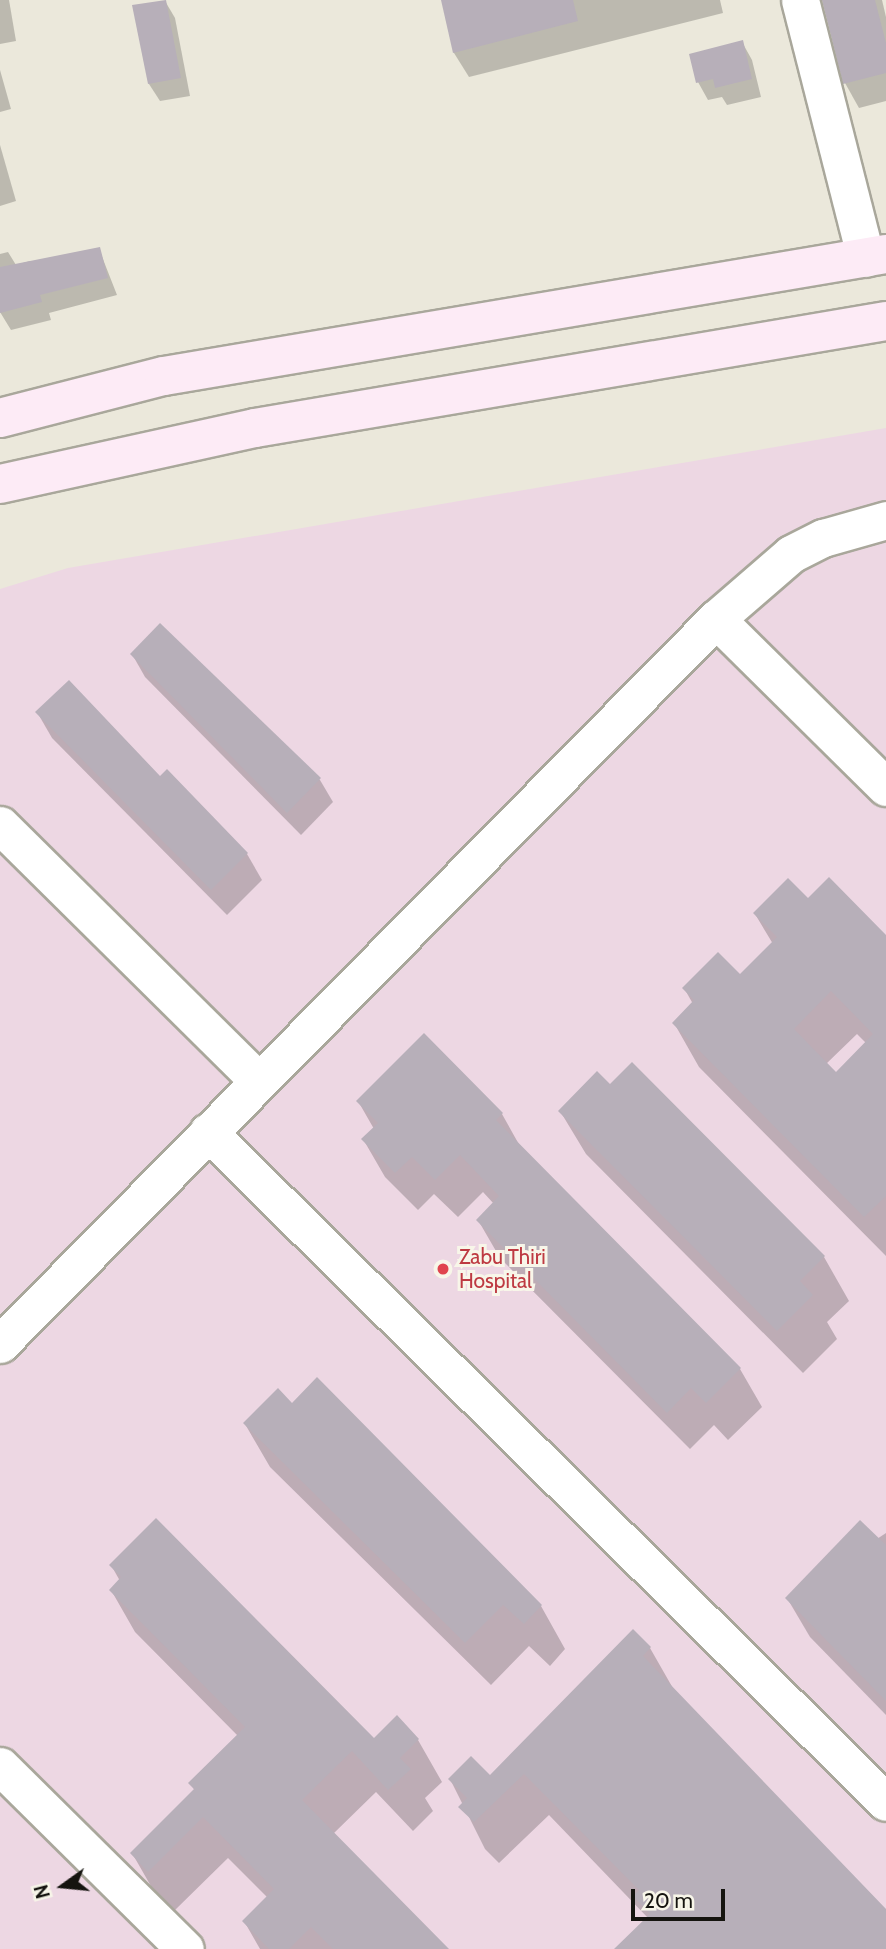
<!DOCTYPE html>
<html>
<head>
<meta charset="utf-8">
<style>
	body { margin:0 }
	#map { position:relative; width:886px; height:1949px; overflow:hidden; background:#ebe8db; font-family:Cabin,sans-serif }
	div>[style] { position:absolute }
	.medical>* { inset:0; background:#edd7e3 }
	.shadow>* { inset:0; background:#0003 }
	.building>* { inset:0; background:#b7afb9 }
	.roads { filter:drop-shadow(2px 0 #a9a79b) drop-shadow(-2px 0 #a9a79b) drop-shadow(0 2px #a9a79b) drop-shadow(0 -2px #a9a79b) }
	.street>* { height:37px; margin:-18.5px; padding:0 18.5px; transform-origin:18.5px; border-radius:18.5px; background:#fff }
	.secondary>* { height:38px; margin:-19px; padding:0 19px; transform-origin:19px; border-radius:19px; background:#fdebf6 }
	.dots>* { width:19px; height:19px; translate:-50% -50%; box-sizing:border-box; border:4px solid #f8f6e9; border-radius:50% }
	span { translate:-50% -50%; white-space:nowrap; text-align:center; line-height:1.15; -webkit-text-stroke:6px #f8f6e9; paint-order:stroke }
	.health-label { font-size:21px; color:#be3a42 }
	.left { translate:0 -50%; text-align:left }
	.north { position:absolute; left:28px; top:1851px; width:70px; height:70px; -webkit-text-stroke:5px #f8f6e9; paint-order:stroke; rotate:255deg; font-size:19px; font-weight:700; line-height:28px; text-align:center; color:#15140f }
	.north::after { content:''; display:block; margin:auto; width:24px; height:32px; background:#15140f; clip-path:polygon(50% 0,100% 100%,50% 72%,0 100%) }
	.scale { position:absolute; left:631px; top:1889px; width:94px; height:32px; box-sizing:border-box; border:4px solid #15140f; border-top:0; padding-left:9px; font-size:21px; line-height:24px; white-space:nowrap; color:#15140f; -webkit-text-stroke:5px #f8f6e9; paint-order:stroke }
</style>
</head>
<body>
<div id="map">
	<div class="medical">
		<i style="clip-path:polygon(886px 428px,886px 1949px,0 1949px,0 589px,68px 568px)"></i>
	</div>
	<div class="shadow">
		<i style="clip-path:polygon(0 0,9px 0,16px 41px,0 44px)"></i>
		<i style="clip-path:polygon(443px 0,720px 0,723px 13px,469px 77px,454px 53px)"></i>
		<i style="clip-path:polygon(822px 0,882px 0,886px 17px,886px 101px,859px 108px,845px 83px)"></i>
		<i style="clip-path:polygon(165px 1px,175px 18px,190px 96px,160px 101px,149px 84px)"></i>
		<i style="clip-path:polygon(742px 42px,752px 60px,761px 97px,727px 105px,722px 97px,708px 100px,698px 82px)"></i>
		<i style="clip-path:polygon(0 70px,11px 109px,0 112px)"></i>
		<i style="clip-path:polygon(0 145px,16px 201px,0 206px)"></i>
		<i style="clip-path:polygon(99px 249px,117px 295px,49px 313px,51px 320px,11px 330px,0 312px,0 254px,8px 252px,16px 265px,30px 261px,33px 265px)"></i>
		<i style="clip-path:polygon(160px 625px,320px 780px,333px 802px,301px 835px,145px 677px,132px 654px)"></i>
		<i style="clip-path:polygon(37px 712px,160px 778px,247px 854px,262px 880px,227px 915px,52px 738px)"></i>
		<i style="clip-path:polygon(evenodd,808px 900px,886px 937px,886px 1256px,699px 1067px,674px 1023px,693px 1004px,684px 988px,740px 976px,773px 944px,755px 914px,808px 900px,857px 1034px,866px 1043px,836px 1074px,826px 1064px,857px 1034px)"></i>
		<i style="clip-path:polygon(632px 1065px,824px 1257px,849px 1301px,827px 1322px,837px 1339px,803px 1373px,586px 1154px,560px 1111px,610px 1087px)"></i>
		<i style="clip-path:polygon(358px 1101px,502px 1114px,521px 1148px,740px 1369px,762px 1407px,728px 1440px,714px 1425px,690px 1449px,500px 1258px,478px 1220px,494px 1204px,483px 1192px,458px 1217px,434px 1194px,418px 1210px,385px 1177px,363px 1139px,374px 1129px)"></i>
		<i style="clip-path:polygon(317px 1380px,541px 1606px,565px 1649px,550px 1666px,529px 1646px,491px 1685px,270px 1467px,245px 1424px,292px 1405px)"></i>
		<i style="clip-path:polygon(886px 1533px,886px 1715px,810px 1637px,787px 1598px)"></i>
		<i style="clip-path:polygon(111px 1565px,374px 1740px,418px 1740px,442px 1782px,425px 1798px,433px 1811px,413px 1831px,376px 1792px,333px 1834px,447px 1949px,260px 1949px,244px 1921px,268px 1898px,228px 1858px,173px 1912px,156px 1895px,132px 1853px,195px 1791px,191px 1784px,238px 1736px,135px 1632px,111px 1590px,120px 1581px)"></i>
		<i style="clip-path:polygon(633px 1632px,650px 1648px,674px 1690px,886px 1911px,886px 1949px,625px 1949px,648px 1918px,549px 1815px,499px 1863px,485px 1849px,450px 1779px,490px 1778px)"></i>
	</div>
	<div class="building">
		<i style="clip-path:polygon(166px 0,181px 78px,148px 84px,132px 5px)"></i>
		<i style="clip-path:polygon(441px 0,573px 0,578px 21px,453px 53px)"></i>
		<i style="clip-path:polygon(822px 0,875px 0,886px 43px,886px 73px,843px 84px)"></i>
		<i style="clip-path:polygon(743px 40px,752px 79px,715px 88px,713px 79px,696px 83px,689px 54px)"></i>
		<i style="clip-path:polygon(100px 247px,108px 278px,40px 295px,42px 302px,0 313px,0 267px)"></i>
		<i style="clip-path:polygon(160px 623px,321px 778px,287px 813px,130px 654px)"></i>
		<i style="clip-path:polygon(69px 680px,160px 776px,167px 769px,248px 853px,211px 890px,35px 712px)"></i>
		<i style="clip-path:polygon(evenodd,829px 877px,886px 935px,886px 1196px,864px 1217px,672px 1023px,694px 1000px,682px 988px,718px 952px,740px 974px,777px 937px,753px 913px,788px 878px,808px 898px,829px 877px,831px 991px,873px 1034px,836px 1072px,794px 1029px,831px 991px)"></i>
		<i style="clip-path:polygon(424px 1033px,503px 1113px,496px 1120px,741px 1368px,706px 1403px,691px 1388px,667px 1413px,476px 1220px,499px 1196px,460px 1155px,435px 1180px,412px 1157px,395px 1173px,361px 1139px,378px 1123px,356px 1101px)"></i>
		<i style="clip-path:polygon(632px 1062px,825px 1256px,800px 1281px,813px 1295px,777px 1331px,558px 1111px,597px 1071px,610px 1084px)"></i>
		<i style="clip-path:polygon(317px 1377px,542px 1605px,524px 1624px,503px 1605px,465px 1643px,243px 1423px,278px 1388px,292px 1403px)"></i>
		<i style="clip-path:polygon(156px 1518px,374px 1738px,397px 1715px,419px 1739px,400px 1758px,411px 1769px,388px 1790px,352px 1751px,302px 1800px,449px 1949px,333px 1949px,311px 1927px,289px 1949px,269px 1949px,242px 1921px,274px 1889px,203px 1817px,148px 1872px,130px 1853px,194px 1789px,188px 1783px,245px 1727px,109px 1590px,121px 1577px,109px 1565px)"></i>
		<i style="clip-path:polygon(860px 1520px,886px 1545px,886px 1701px,785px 1598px)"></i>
		<i style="clip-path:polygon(633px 1629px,651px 1647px,643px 1656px,886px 1909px,886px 1949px,614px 1949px,650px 1914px,633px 1896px,639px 1890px,524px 1774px,474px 1822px,458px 1807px,467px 1798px,448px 1779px,471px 1756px,490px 1775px)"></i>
	</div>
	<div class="roads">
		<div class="street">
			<i style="left:800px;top:0;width:266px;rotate:75.7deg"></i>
			<i style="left:716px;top:619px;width:239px;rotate:44.7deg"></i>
			<i style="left:0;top:825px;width:364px;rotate:44.7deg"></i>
			<i style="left:208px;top:1132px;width:953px;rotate:44.66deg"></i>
			<i style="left:0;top:1344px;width:1019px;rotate:-45.36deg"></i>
			<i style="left:716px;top:619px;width:99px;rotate:-40.9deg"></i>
			<i style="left:791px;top:554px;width:36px;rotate:-27deg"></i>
			<i style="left:823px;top:538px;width:66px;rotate:-15.9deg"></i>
			<i style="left:0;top:1766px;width:260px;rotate:44.7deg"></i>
		</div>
		<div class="secondary">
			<i style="left:0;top:418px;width:169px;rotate:-14.4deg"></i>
			<i style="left:164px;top:376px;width:732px;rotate:-9.59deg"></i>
			<i style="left:0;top:484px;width:261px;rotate:-12.4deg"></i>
			<i style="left:255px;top:428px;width:640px;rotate:-9.62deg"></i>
		</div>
	</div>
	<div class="dots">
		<i style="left:443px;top:1269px;background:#e0444e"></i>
	</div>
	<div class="health-label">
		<span class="left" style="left:459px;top:1269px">Zabu Thiri<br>Hospital</span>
	</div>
	<div class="north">N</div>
	<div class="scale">20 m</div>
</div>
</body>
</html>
